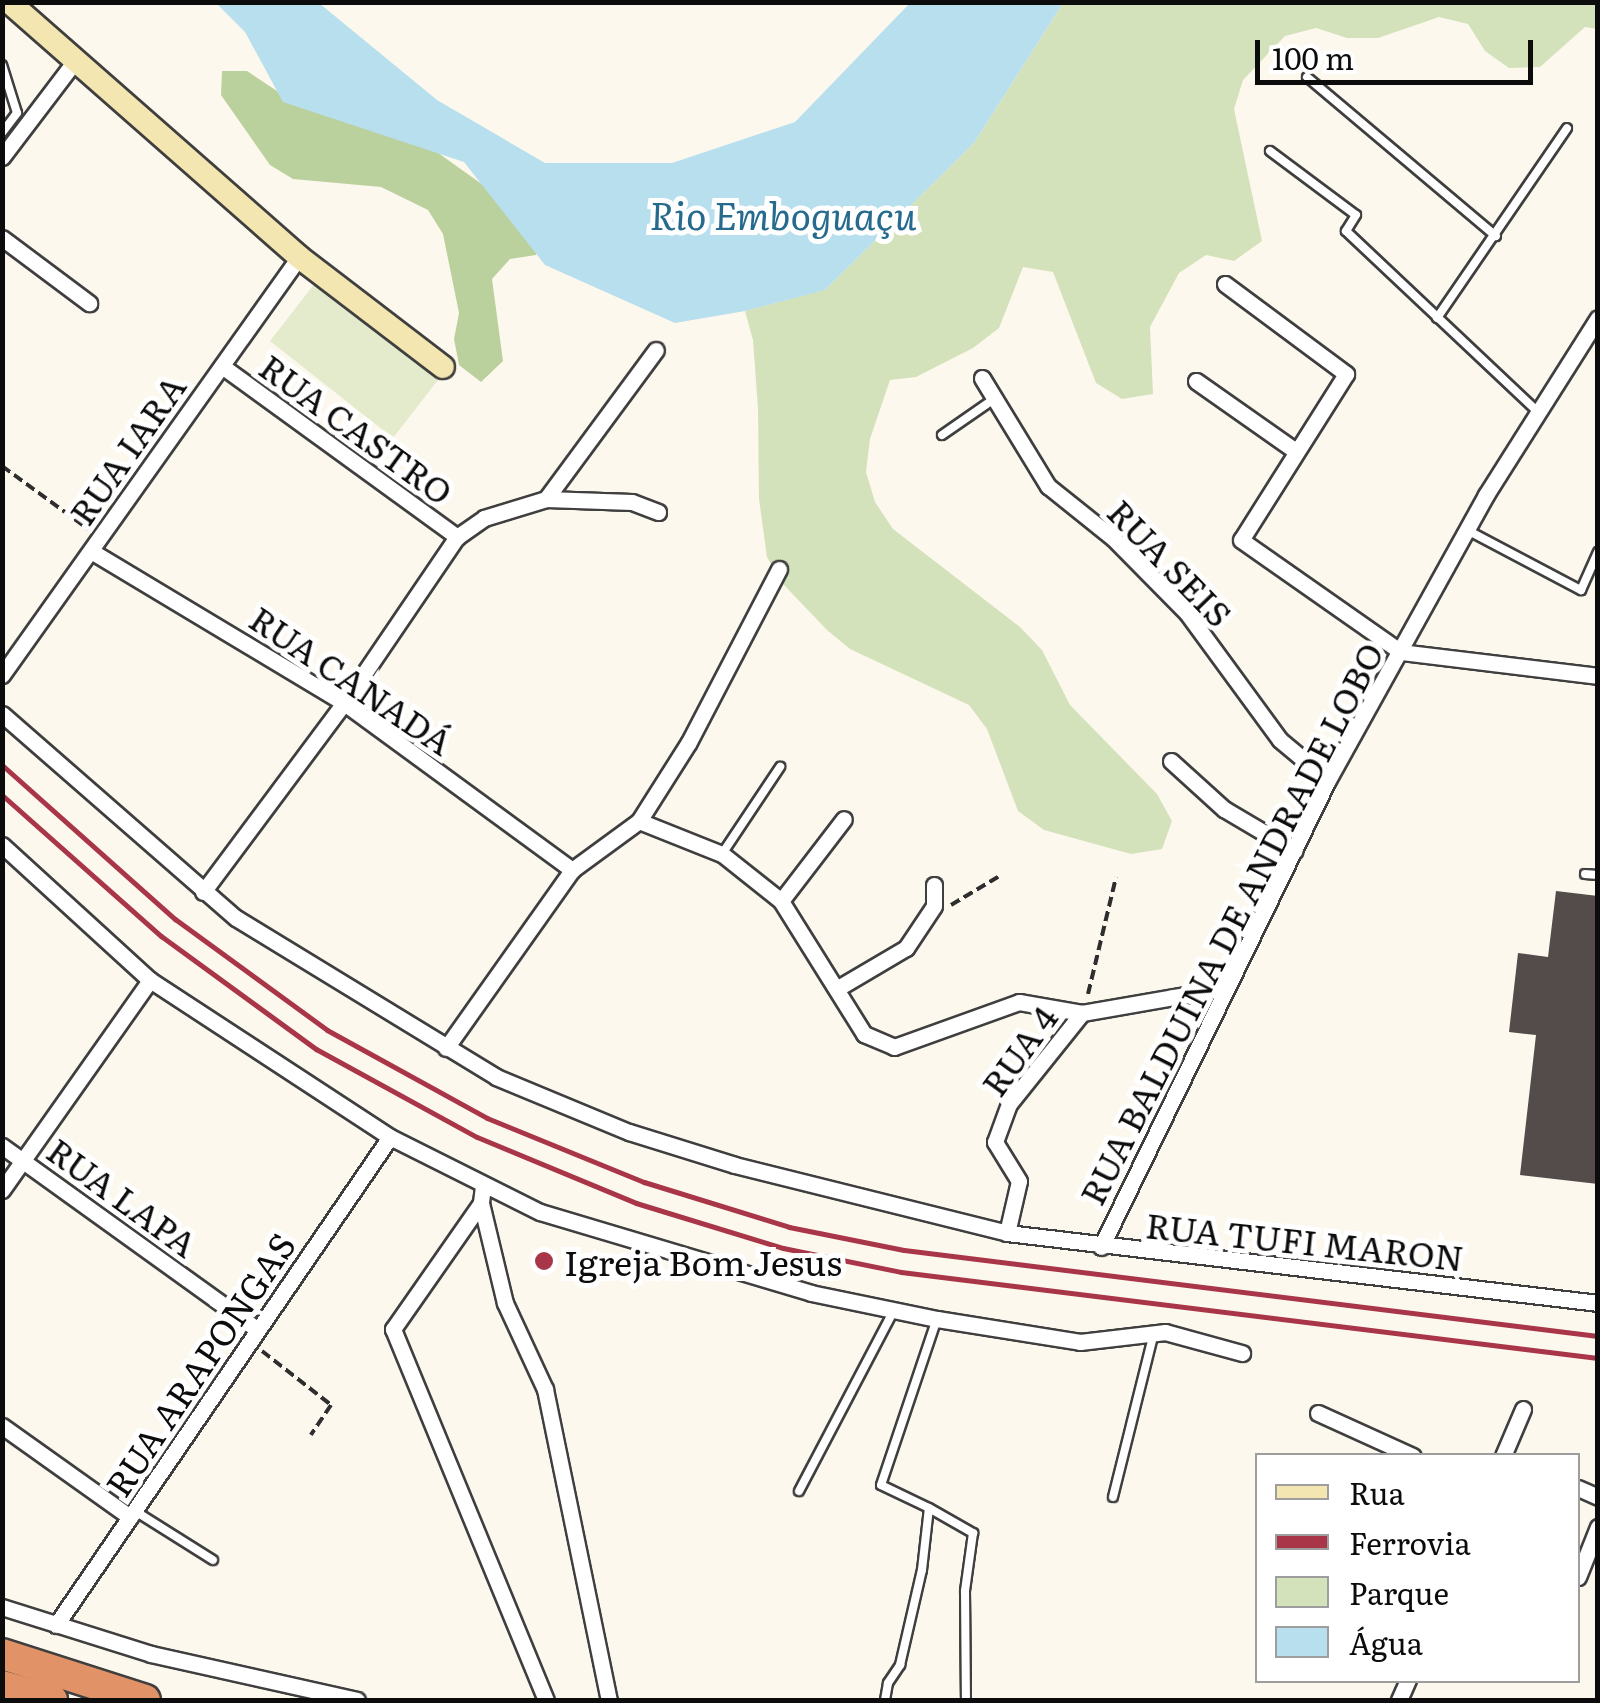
<!DOCTYPE html>
<html>
<head>
<meta charset="utf-8">
<style>
	body { margin:0 }
	#map { position:relative; width:1600px; height:1703px; overflow:hidden; background:#fdf8ed; font-family:Literata,serif }
	div>[style] { position:absolute }
	.green>* { inset:0; background:#d4e2bb }
	.forest>* { inset:0; background:#bad19d }
	.pitch>* { inset:0; background:#e3ebcc }
	.water>* { inset:0; background:#b8dfee }
	.building>* { inset:0; background:#534c4a }
	.path>* { height:4px; margin-top:-2px; transform-origin:0; background:repeating-linear-gradient(90deg,#2e2e2e 0 10px,transparent 0 15px) }
	.roads { filter:drop-shadow(2px 0 #3f3f3f) drop-shadow(-2px 0 #3f3f3f) drop-shadow(0 2px #3f3f3f) drop-shadow(0 -2px #3f3f3f) }
	.lane>* { height:8px; margin:-4px; padding:0 4px; transform-origin:4px; border-radius:4px; background:#fff }
	.street>* { height:15px; margin:-7.5px; padding:0 7.5px; transform-origin:7.5px; border-radius:7.5px; background:#fff }
	.secondary>* { height:22px; margin:-11px; padding:0 11px; transform-origin:11px; border-radius:11px; background:#f4e6b0 }
	.highway>* { height:30px; margin:-15px; padding:0 15px; transform-origin:15px; border-radius:15px; background:#e19266 }
	.rail>* { height:5px; margin:-2.5px; padding:0 2.5px; transform-origin:2.5px; border-radius:2.5px; background:#a93648 }
	.dots>* { width:28px; height:28px; translate:-50% -50%; box-sizing:border-box; border:5px solid #fff; border-radius:50% }
	span { translate:-50% -50%; white-space:nowrap; text-align:center; line-height:1.15; -webkit-text-stroke:10px #fff; paint-order:stroke }
	.street-label { font-size:35px; color:#0c0c0c }
	.poi-label { font-size:35px; color:#0c0c0c }
	.left { translate:0 -50%; text-align:left }
	.water-label { font-size:38px; color:#266b8d; font-style:italic }
	.frame { position:absolute; inset:0; border:5px solid #0c0c0c; pointer-events:none }
	.legend { position:absolute; left:1255px; top:1453px; width:325px; height:230px; box-sizing:border-box; background:#fff; border:2px solid #9e9e9e; margin:0; padding:12px 18px; list-style:none; font-size:30px; color:#0c0c0c }
	.legend li { display:flex; align-items:center; gap:20px; height:50px }
	.legend b { width:50px; border:2px solid #9e9e9e }
	.scale { position:absolute; left:1255px; top:40px; width:278px; height:45px; box-sizing:border-box; border:5px solid #0c0c0c; border-top:0; padding-left:12px; font-size:30px; line-height:35px; white-space:nowrap; color:#0c0c0c; -webkit-text-stroke:8px #fff; paint-order:stroke }
</style>
</head>
<body>
<div id="map">
	<div class="green">
		<i style="clip-path:polygon(1063px 3px,1597px 3px,1597px 29px,1585px 27px,1540px 67px,1509px 68px,1485px 51px,1468px 24px,1439px 17px,1378px 38px,1347px 38px,1316px 28px,1285px 36px,1243px 80px,1234px 109px,1262px 241px,1234px 261px,1206px 255px,1179px 273px,1150px 327px,1153px 394px,1122px 399px,1096px 383px,1053px 272px,1023px 267px,999px 328px,973px 348px,916px 377px,890px 380px,870px 439px,866px 472px,875px 502px,893px 529px,1020px 627px,1042px 650px,1070px 705px,1157px 794px,1172px 821px,1162px 849px,1131px 854px,1044px 830px,1018px 811px,987px 729px,969px 705px,850px 649px,827px 630px,783px 584px,767px 557px,759px 499px,758px 409px,753px 340px,745px 311px,826px 289px,974px 143px)"></i>
	</div>
	<div class="forest">
		<i style="clip-path:polygon(222px 71px,247px 71px,292px 101px,427px 145px,539px 225px,536px 255px,510px 259px,492px 279px,503px 361px,481px 382px,459px 365px,454px 339px,459px 313px,443px 234px,428px 210px,381px 187px,293px 179px,270px 165px,221px 95px)"></i>
	</div>
	<div class="pitch">
		<i style="clip-path:polygon(315px 283px,438px 380px,393px 438px,270px 341px)"></i>
	</div>
	<div class="water">
		<i style="clip-path:polygon(216px 3px,319px 3px,437px 100px,545px 163px,672px 163px,795px 122px,910px 3px,1063px 3px,974px 143px,825px 290px,745px 311px,675px 323px,545px 265px,464px 162px,283px 102px,245px 32px)"></i>
	</div>
	<div class="building">
		<i style="clip-path:polygon(1556px 891px,1598px 896px,1598px 1184px,1520px 1175px,1536px 1035px,1509px 1032px,1518px 953px,1548px 957px)"></i>
	</div>
	<div class="path">
		<i style="left:2px;top:466px;width:107px;rotate:36.2deg"></i>
		<i style="left:951px;top:905px;width:55px;rotate:-30.8deg"></i>
		<i style="left:1088px;top:994px;width:120px;rotate:-76.5deg"></i>
		<i style="left:262px;top:1351px;width:88px;rotate:38deg"></i>
		<i style="left:331px;top:1405px;width:36px;rotate:124deg"></i>
	</div>
	<div class="roads">
		<div class="lane">
			<i style="left:2px;top:65px;width:50px;rotate:72.6deg"></i>
			<i style="left:17px;top:113px;width:25px;rotate:127deg"></i>
			<i style="left:1307px;top:77px;width:247px;rotate:40.1deg"></i>
			<i style="left:1270px;top:151px;width:107px;rotate:36.7deg"></i>
			<i style="left:1356px;top:215px;width:19px;rotate:122deg"></i>
			<i style="left:1346px;top:231px;width:264px;rotate:43.3deg"></i>
			<i style="left:1437px;top:318px;width:230px;rotate:-55.6deg"></i>
			<i style="left:942px;top:435px;width:63px;rotate:-34.7deg"></i>
			<i style="left:1467px;top:530px;width:129px;rotate:27.8deg"></i>
			<i style="left:1581px;top:590px;width:42px;rotate:-65.9deg"></i>
			<i style="left:722px;top:854px;width:105px;rotate:-56.3deg"></i>
			<i style="left:1585px;top:874px;width:13px;rotate:4deg"></i>
			<i style="left:799px;top:1491px;width:204px;rotate:-62.3deg"></i>
			<i style="left:1113px;top:1497px;width:169px;rotate:-76deg"></i>
			<i style="left:929px;top:1508px;width:51px;rotate:29.6deg"></i>
			<i style="left:973px;top:1533px;width:59px;rotate:97.9deg"></i>
			<i style="left:965px;top:1591px;width:109px;rotate:89.5deg"></i>
			<i style="left:135px;top:1511px;width:92px;rotate:32.1deg"></i>
			<i style="left:885px;top:1700px;width:17px;rotate:-80deg"></i>
			<i style="left:888px;top:1683px;width:22px;rotate:-56deg"></i>
			<i style="left:900px;top:1665px;width:98px;rotate:-77deg"></i>
			<i style="left:922px;top:1570px;width:62px;rotate:-83.6deg"></i>
			<i style="left:929px;top:1508px;width:53px;rotate:-154.4deg"></i>
			<i style="left:881px;top:1485px;width:175px;rotate:-71.4deg"></i>
		</div>
		<div class="street">
			<i style="left:2px;top:157px;width:121px;rotate:-52.8deg"></i>
			<i style="left:2px;top:238px;width:109px;rotate:36.8deg"></i>
			<i style="left:1225px;top:284px;width:151px;rotate:36.6deg"></i>
			<i style="left:1346px;top:374px;width:196px;rotate:122.3deg"></i>
			<i style="left:1241px;top:540px;width:195px;rotate:35deg"></i>
			<i style="left:1401px;top:652px;width:198px;rotate:6.9deg"></i>
			<i style="left:222px;top:366px;width:291px;rotate:36deg"></i>
			<i style="left:982px;top:378px;width:127px;rotate:58.6deg"></i>
			<i style="left:1048px;top:486px;width:83px;rotate:38.7deg"></i>
			<i style="left:1113px;top:538px;width:105px;rotate:45.4deg"></i>
			<i style="left:1187px;top:613px;width:157px;rotate:53.8deg"></i>
			<i style="left:1280px;top:740px;width:62px;rotate:39.8deg"></i>
			<i style="left:1196px;top:381px;width:120px;rotate:35.1deg"></i>
			<i style="left:546px;top:499px;width:185px;rotate:-53.6deg"></i>
			<i style="left:91px;top:551px;width:295px;rotate:31deg"></i>
			<i style="left:344px;top:703px;width:283px;rotate:36.2deg"></i>
			<i style="left:2px;top:675px;width:513px;rotate:-54.61deg"></i>
			<i style="left:2px;top:714px;width:310px;rotate:41.1deg"></i>
			<i style="left:236px;top:918px;width:305px;rotate:31.4deg"></i>
			<i style="left:496px;top:1077px;width:144px;rotate:22.5deg"></i>
			<i style="left:629px;top:1132px;width:111px;rotate:17.3deg"></i>
			<i style="left:735px;top:1165px;width:280px;rotate:14deg"></i>
			<i style="left:1007px;top:1233px;width:595px;rotate:6.75deg"></i>
			<i style="left:1171px;top:761px;width:72px;rotate:42.2deg"></i>
			<i style="left:1224px;top:809px;width:82px;rotate:30.6deg"></i>
			<i style="left:639px;top:821px;width:89px;rotate:21.7deg"></i>
			<i style="left:722px;top:854px;width:75px;rotate:38.5deg"></i>
			<i style="left:781px;top:901px;width:157px;rotate:58deg"></i>
			<i style="left:864px;top:1034px;width:33px;rotate:23deg"></i>
			<i style="left:894px;top:1047px;width:133px;rotate:-19.8deg"></i>
			<i style="left:1019px;top:1002px;width:64px;rotate:9.9deg"></i>
			<i style="left:1082px;top:1013px;width:145px;rotate:-9.9deg"></i>
			<i style="left:2px;top:845px;width:200px;rotate:42.4deg"></i>
			<i style="left:150px;top:980px;width:287px;rotate:33.2deg"></i>
			<i style="left:390px;top:1137px;width:168px;rotate:26.6deg"></i>
			<i style="left:540px;top:1212px;width:283px;rotate:16.6deg"></i>
			<i style="left:811px;top:1293px;width:129px;rotate:11.7deg"></i>
			<i style="left:937px;top:1319px;width:145px;rotate:9.1deg"></i>
			<i style="left:1080px;top:1342px;width:86px;rotate:-6.7deg"></i>
			<i style="left:1165px;top:1332px;width:80px;rotate:15.3deg"></i>
			<i style="left:203px;top:892px;width:236px;rotate:-53.3deg"></i>
			<i style="left:344px;top:703px;width:201px;rotate:-55.8deg"></i>
			<i style="left:457px;top:537px;width:33px;rotate:-35deg"></i>
			<i style="left:484px;top:518px;width:65px;rotate:-17deg"></i>
			<i style="left:546px;top:499px;width:86px;rotate:2deg"></i>
			<i style="left:632px;top:502px;width:28px;rotate:21deg"></i>
			<i style="left:781px;top:901px;width:103px;rotate:-52.5deg"></i>
			<i style="left:838px;top:988px;width:79px;rotate:-30.5deg"></i>
			<i style="left:906px;top:948px;width:50px;rotate:-56.3deg"></i>
			<i style="left:934px;top:906px;width:21px;rotate:-90deg"></i>
			<i style="left:446px;top:1048px;width:218px;rotate:-54.7deg"></i>
			<i style="left:572px;top:870px;width:83px;rotate:-36.2deg"></i>
			<i style="left:639px;top:821px;width:93px;rotate:-57.7deg"></i>
			<i style="left:689px;top:742px;width:195px;rotate:-62.5deg"></i>
			<i style="left:2px;top:1146px;width:315px;rotate:35.7deg"></i>
			<i style="left:483px;top:1186px;width:17px;rotate:97deg"></i>
			<i style="left:481px;top:1203px;width:154px;rotate:124.9deg"></i>
			<i style="left:393px;top:1329px;width:401px;rotate:67.6deg"></i>
			<i style="left:2px;top:1190px;width:257px;rotate:-54.8deg"></i>
			<i style="left:481px;top:1203px;width:103px;rotate:76.5deg"></i>
			<i style="left:505px;top:1303px;width:95px;rotate:65.1deg"></i>
			<i style="left:545px;top:1389px;width:318px;rotate:78.4deg"></i>
			<i style="left:1007px;top:1233px;width:53px;rotate:-77deg"></i>
			<i style="left:1019px;top:1181px;width:46px;rotate:-121.6deg"></i>
			<i style="left:995px;top:1142px;width:40px;rotate:-69.8deg"></i>
			<i style="left:1009px;top:1104px;width:117px;rotate:-51.3deg"></i>
			<i style="left:1101px;top:1247px;width:519px;rotate:-64.08deg"></i>
			<i style="left:1328px;top:780px;width:326px;rotate:-61deg"></i>
			<i style="left:1486px;top:495px;width:209px;rotate:-57.7deg"></i>
			<i style="left:1318px;top:1413px;width:104px;rotate:24.4deg"></i>
			<i style="left:2px;top:1426px;width:157px;rotate:35.4deg"></i>
			<i style="left:1503px;top:1456px;width:51px;rotate:-66.9deg"></i>
			<i style="left:1578px;top:1488px;width:22px;rotate:24deg"></i>
			<i style="left:1578px;top:1577px;width:54px;rotate:-68.2deg"></i>
			<i style="left:2px;top:1607px;width:156px;rotate:17.5deg"></i>
			<i style="left:151px;top:1654px;width:211px;rotate:12.6deg"></i>
			<i style="left:56px;top:1625px;width:591px;rotate:-55.61deg"></i>
			<i style="left:1399px;top:1700px;width:22px;rotate:-66deg"></i>
		</div>
		<div class="secondary">
			<i style="left:9px;top:2px;width:386px;rotate:41.3deg"></i>
			<i style="left:299px;top:257px;width:181px;rotate:37.4deg"></i>
		</div>
		<div class="highway">
			<i style="left:2px;top:1654px;width:150px;rotate:17.8deg"></i>
			<i style="left:2px;top:1686px;width:52px;rotate:15.6deg"></i>
		</div>
	</div>
	<div class="rail">
		<i style="left:2px;top:765px;width:232px;rotate:41.7deg"></i>
		<i style="left:175px;top:919px;width:188px;rotate:36.1deg"></i>
		<i style="left:327px;top:1030px;width:183px;rotate:28.8deg"></i>
		<i style="left:487px;top:1118px;width:170px;rotate:22.2deg"></i>
		<i style="left:644px;top:1182px;width:152px;rotate:17.2deg"></i>
		<i style="left:789px;top:1227px;width:117px;rotate:11.3deg"></i>
		<i style="left:904px;top:1250px;width:699px;rotate:7.06deg"></i>
		<i style="left:2px;top:795px;width:213px;rotate:41.6deg"></i>
		<i style="left:161px;top:936px;width:192px;rotate:36.1deg"></i>
		<i style="left:316px;top:1049px;width:183px;rotate:28.7deg"></i>
		<i style="left:477px;top:1137px;width:172px;rotate:22.5deg"></i>
		<i style="left:636px;top:1203px;width:154px;rotate:17deg"></i>
		<i style="left:783px;top:1248px;width:120px;rotate:11.5deg"></i>
		<i style="left:901px;top:1272px;width:702px;rotate:7.03deg"></i>
	</div>
	<div class="dots">
		<i style="left:544px;top:1261px;background:#a93648"></i>
	</div>
	<div class="street-label">
		<span style="left:357px;top:428px;rotate:36deg">RUA CASTRO</span>
		<span style="left:126px;top:449px;rotate:-55deg">RUA IARA</span>
		<span style="left:1171px;top:562px;rotate:46deg">RUA SEIS</span>
		<span style="left:352px;top:679px;rotate:34deg">RUA CANADÁ</span>
		<span style="left:1230px;top:923px;rotate:-63deg">RUA BALDUINA DE ANDRADE LOBO</span>
		<span style="left:1018px;top:1050px;rotate:-54deg">RUA 4</span>
		<span style="left:123px;top:1196px;rotate:36deg">RUA LAPA</span>
		<span style="left:1305px;top:1240px;rotate:6deg">RUA TUFI MARON</span>
		<span style="left:199px;top:1364px;rotate:-56deg">RUA ARAPONGAS</span>
	</div>
	<div class="poi-label">
		<span class="left" style="left:564px;top:1261px">Igreja Bom Jesus</span>
	</div>
	<div class="water-label">
		<span style="left:783px;top:214px">Rio Emboguaçu</span>
	</div>
	<div class="frame"></div>
	<ul class="legend">
	<li><b style="height:12px;background:#f4e6b0"></b>Rua</li>
	<li><b style="height:12px;background:#a93648"></b>Ferrovia</li>
	<li><b style="height:28px;background:#d4e2bb"></b>Parque</li>
	<li><b style="height:28px;background:#b8dfee"></b>Água</li>
	</ul>
	<div class="scale">100 m</div>
</div>
</body>
</html>
